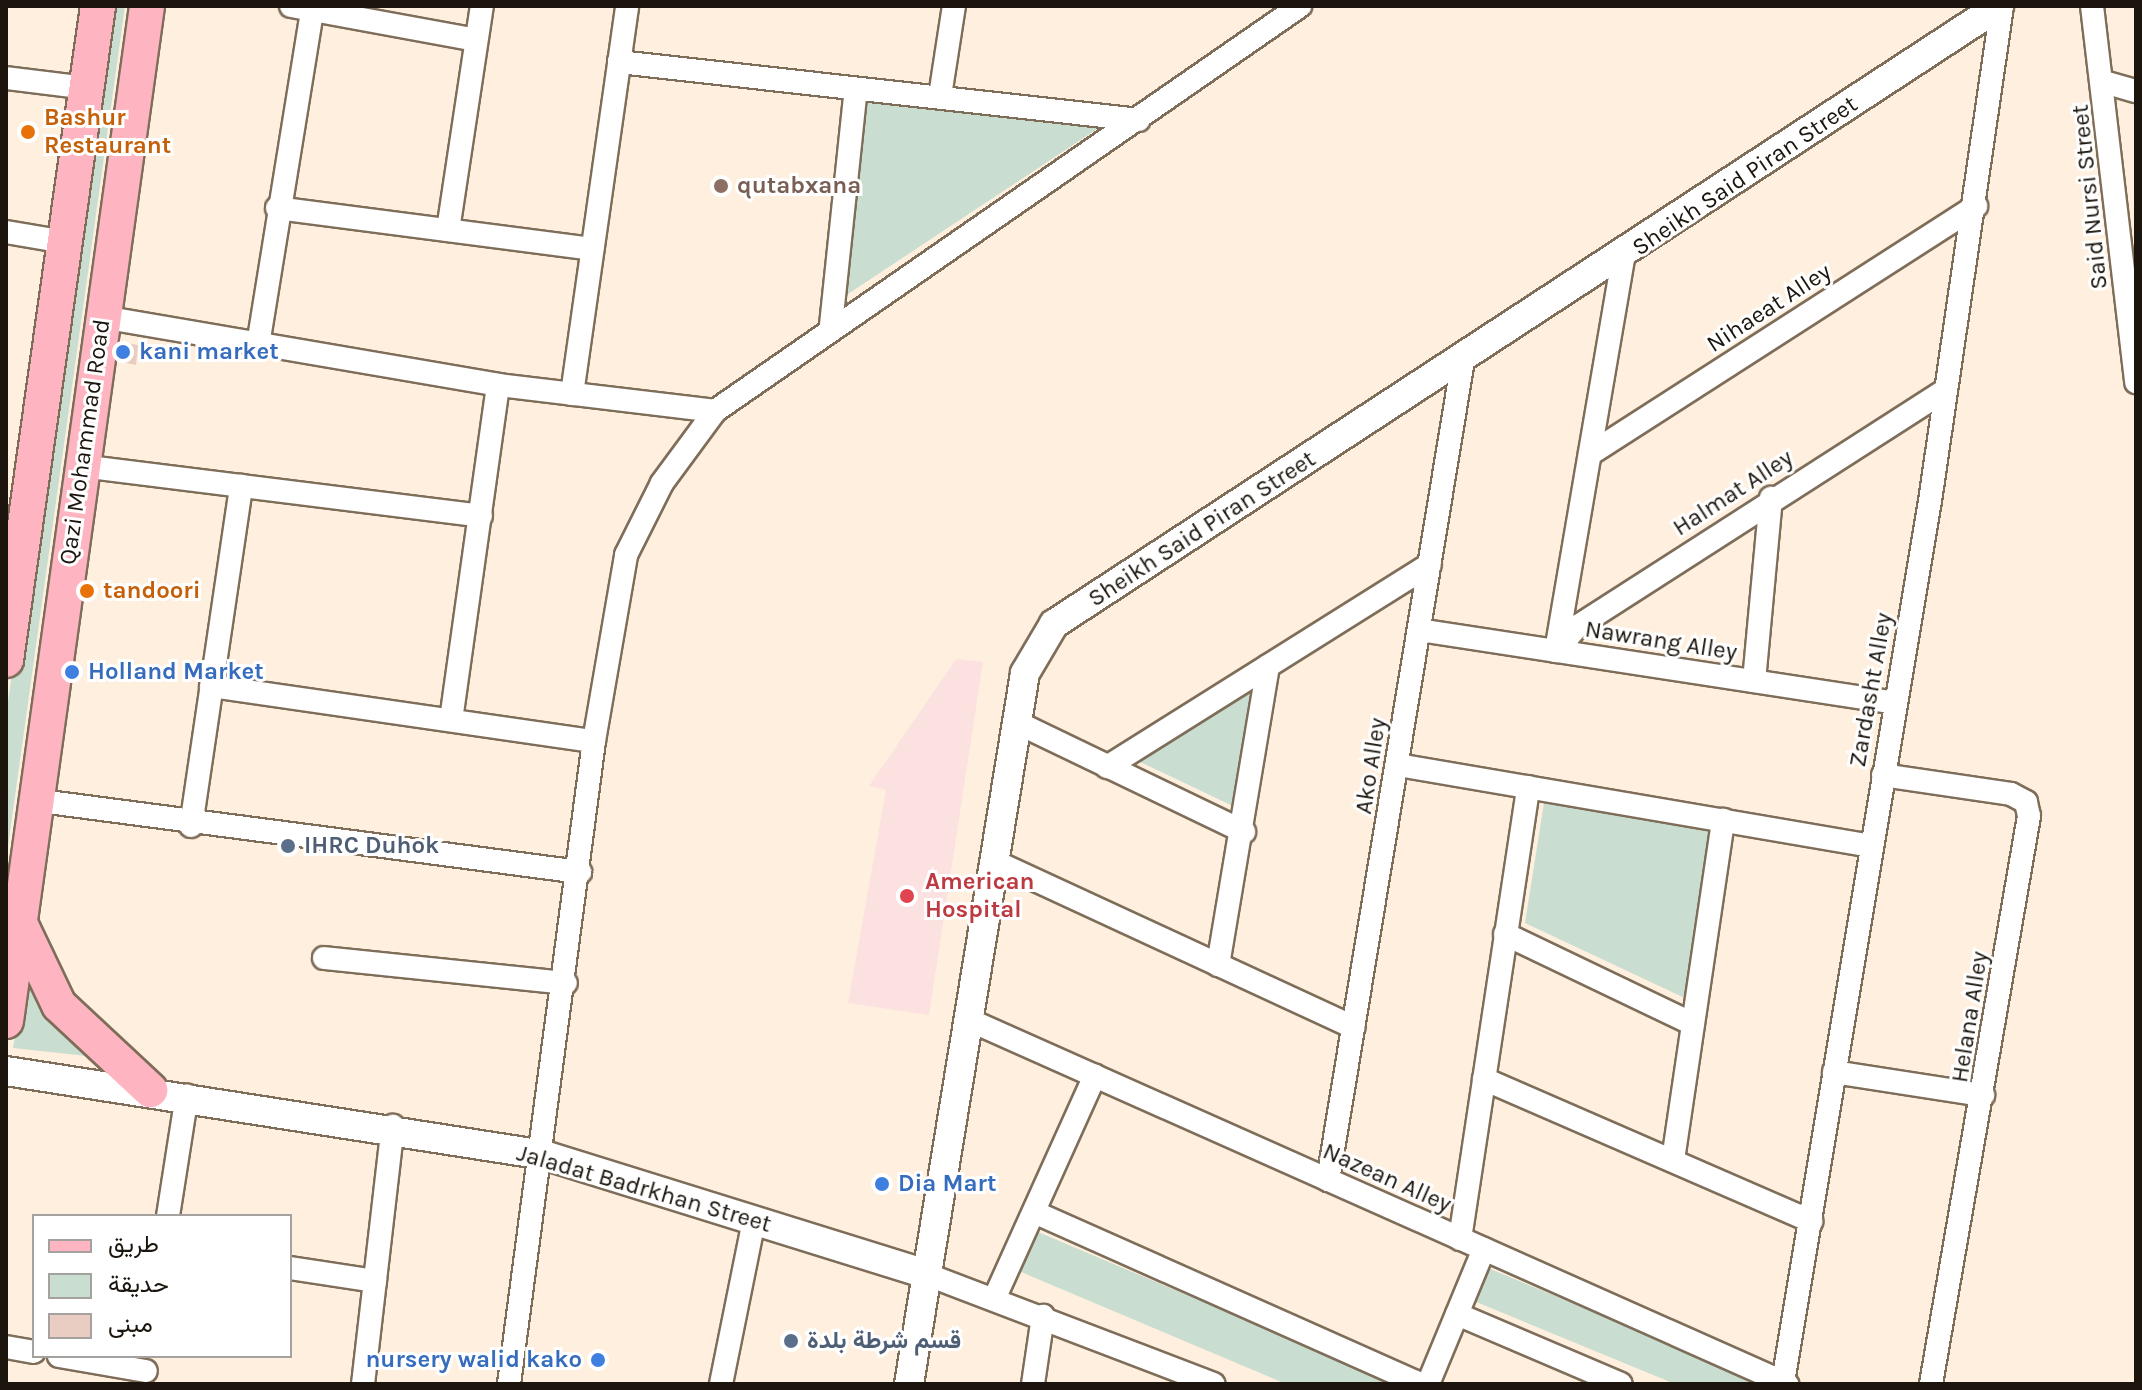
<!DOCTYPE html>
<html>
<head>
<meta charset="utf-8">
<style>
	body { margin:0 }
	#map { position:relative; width:2142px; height:1390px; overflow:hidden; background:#ffefde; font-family:Karla,Vazirmatn,sans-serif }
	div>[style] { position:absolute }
	.medical>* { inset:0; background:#fce1e1 }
	.green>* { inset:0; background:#c9ddd1 }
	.building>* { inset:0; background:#eacdc2 }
	.roads { filter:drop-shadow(2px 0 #7e6d59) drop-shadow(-2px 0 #7e6d59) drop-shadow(0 2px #7e6d59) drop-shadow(0 -2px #7e6d59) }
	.minor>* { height:22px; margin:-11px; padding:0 11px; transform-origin:11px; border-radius:11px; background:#fff }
	.tertiary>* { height:28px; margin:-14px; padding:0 14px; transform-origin:14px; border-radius:14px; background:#fff }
	.primary>* { height:34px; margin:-17px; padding:0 17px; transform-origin:17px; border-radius:17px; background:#feb5c1 }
	.dots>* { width:22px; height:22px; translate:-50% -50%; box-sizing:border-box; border:4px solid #fff; border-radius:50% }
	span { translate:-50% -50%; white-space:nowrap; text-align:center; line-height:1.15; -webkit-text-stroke:6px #fff; paint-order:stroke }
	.food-label { font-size:24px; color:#c56008; font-weight:700 }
	.left { translate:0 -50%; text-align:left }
	.street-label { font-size:24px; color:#1b150d }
	.education-label { font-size:24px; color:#785e54; font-weight:700 }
	.shop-label { font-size:24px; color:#366cbe; font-weight:700 }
	.right { translate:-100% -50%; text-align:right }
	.service-label { font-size:24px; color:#4e5e75; font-weight:700 }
	.health-label { font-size:24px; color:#be3a42; font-weight:700 }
	.frame { position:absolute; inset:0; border:8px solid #1b150d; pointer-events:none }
	.legend { position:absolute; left:32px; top:1214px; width:260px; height:144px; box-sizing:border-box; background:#fff; border:2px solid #a4a19e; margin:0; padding:10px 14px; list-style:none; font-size:24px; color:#1b150d }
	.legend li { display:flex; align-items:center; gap:16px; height:40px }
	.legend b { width:40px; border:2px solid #a4a19e }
</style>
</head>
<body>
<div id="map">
	<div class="medical">
		<i style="clip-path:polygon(956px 659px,983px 662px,929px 1015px,848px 1003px,886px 790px,869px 786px)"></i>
	</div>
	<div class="green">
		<i style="clip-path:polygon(106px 6px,125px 6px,6px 861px,6px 716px)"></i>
		<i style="clip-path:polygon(865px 98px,1106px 123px,842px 298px)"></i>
		<i style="clip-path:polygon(1253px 688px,1235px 807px,1134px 759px)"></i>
		<i style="clip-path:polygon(1544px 803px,1713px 830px,1687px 999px,1525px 923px)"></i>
		<i style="clip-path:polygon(29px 956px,96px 1057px,13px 1048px)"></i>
		<i style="clip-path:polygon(1038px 1232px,1397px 1384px,1286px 1384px,1021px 1272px)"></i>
		<i style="clip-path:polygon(1488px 1268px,1749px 1376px,1746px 1384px,1675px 1384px,1474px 1301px)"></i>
	</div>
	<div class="building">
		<i style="clip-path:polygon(120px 342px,138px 345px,136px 365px,118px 361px)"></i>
	</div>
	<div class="roads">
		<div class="minor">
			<i style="left:291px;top:6px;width:188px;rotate:10.4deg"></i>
			<i style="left:2092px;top:6px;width:379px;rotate:83.3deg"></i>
			<i style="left:619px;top:62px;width:523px;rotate:6.36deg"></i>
			<i style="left:6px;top:78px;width:82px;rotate:7deg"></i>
			<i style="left:2104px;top:82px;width:33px;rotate:16deg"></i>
			<i style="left:940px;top:96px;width:91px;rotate:-81.2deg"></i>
			<i style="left:277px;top:208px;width:318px;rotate:7.4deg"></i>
			<i style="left:448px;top:230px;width:227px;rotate:-81.4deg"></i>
			<i style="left:6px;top:232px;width:60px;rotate:9.6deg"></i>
			<i style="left:102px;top:317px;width:402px;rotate:9.7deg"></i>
			<i style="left:498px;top:385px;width:219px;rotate:6.8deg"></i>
			<i style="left:831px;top:325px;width:237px;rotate:-84deg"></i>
			<i style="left:258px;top:345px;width:339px;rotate:-80.8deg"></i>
			<i style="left:572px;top:394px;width:392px;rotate:-81.9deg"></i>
			<i style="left:1590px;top:454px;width:459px;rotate:-32.7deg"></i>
			<i style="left:81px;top:466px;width:403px;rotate:7.1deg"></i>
			<i style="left:1419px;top:630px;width:482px;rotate:8.7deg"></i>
			<i style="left:1556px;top:651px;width:33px;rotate:-49deg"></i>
			<i style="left:1578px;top:626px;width:437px;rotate:-32.7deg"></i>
			<i style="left:1556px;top:651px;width:399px;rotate:-80.3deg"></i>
			<i style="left:1754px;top:681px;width:184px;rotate:-84.7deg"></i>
			<i style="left:211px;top:686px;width:387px;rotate:8.2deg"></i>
			<i style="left:451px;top:720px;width:338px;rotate:-82deg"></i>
			<i style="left:1018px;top:723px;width:251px;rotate:25.7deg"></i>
			<i style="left:1398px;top:765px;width:481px;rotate:9.7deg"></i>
			<i style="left:1107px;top:767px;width:381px;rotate:-32.1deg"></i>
			<i style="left:1883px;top:775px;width:129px;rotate:8.4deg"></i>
			<i style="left:2011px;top:794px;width:17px;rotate:28deg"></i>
			<i style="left:2026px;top:802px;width:14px;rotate:78deg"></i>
			<i style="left:2029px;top:816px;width:576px;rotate:99.79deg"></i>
			<i style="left:33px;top:800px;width:552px;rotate:7.5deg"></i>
			<i style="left:191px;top:826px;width:344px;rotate:-81.6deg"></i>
			<i style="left:994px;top:861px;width:396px;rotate:24.8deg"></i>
			<i style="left:1505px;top:934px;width:208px;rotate:25.6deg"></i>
			<i style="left:324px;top:958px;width:243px;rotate:5.9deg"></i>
			<i style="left:1218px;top:965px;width:303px;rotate:-80.5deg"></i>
			<i style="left:967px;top:1019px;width:898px;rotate:23.99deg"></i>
			<i style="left:1834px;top:1072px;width:151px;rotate:8.8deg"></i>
			<i style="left:1484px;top:1079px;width:357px;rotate:23.5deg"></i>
			<i style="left:1673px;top:1160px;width:344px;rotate:-81.6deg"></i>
			<i style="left:1328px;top:1180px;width:831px;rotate:-80.65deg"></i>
			<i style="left:1034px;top:1212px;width:423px;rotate:24deg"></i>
			<i style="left:168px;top:1216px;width:122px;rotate:-81.1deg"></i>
			<i style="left:1460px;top:1239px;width:457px;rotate:-81.4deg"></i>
			<i style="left:290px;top:1268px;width:86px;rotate:8.7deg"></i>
			<i style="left:923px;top:1273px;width:311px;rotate:20.9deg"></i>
			<i style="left:995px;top:1297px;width:243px;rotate:-65.7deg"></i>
			<i style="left:1457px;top:1314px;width:178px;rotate:23.1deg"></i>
			<i style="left:6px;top:1347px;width:28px;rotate:10deg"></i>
			<i style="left:59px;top:1356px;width:88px;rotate:9.8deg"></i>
			<i style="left:1783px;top:1382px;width:893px;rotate:-80.53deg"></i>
			<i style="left:1930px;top:501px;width:500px;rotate:-81.72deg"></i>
			<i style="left:363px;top:1384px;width:260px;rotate:-83.4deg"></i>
			<i style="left:509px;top:1384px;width:649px;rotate:-82.47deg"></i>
			<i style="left:594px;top:741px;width:189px;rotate:-80.2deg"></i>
			<i style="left:626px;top:555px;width:80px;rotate:-63.4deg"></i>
			<i style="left:662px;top:483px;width:89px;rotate:-53.6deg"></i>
			<i style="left:715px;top:411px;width:712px;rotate:-34.7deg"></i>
			<i style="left:721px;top:1384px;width:166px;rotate:-78.6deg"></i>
			<i style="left:1033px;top:1384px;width:69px;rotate:-81.6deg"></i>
			<i style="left:1428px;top:1384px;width:146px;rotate:-67.5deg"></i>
		</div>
		<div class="tertiary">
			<i style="left:6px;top:1071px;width:545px;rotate:8.87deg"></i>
			<i style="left:544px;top:1155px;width:397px;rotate:17.3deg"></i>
			<i style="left:909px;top:1384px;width:720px;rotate:-80.73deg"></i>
			<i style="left:1025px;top:673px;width:57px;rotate:-59.4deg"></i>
			<i style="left:1054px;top:624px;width:1129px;rotate:-33.18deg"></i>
		</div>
		<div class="primary">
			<i style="left:6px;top:660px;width:660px;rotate:-81.99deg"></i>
			<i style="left:18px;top:919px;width:95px;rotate:64.5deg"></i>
			<i style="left:59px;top:1005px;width:125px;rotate:43deg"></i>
			<i style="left:6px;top:1021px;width:1025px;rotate:-82.09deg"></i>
		</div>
	</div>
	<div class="dots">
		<i style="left:28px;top:132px;background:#e8710a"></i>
		<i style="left:721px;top:186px;background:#8d6e63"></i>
		<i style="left:123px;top:352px;background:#3f7fe0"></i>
		<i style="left:87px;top:591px;background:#e8710a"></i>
		<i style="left:72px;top:672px;background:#3f7fe0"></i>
		<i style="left:288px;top:846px;background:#5c6f8a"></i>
		<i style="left:907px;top:896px;background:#e0444e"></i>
		<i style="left:882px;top:1184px;background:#3f7fe0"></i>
		<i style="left:791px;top:1341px;background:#5c6f8a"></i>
		<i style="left:598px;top:1360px;background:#3f7fe0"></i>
	</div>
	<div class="food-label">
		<span class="left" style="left:44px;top:132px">Bashur<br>Restaurant</span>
		<span class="left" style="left:103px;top:591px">tandoori</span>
	</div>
	<div class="street-label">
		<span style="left:1745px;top:176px;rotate:-34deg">Sheikh Said Piran Street</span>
		<span style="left:2090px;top:197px;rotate:-96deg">Said Nursi Street</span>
		<span style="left:1769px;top:308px;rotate:-33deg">Nihaeat Alley</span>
		<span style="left:85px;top:442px;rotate:-82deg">Qazi Mohammad Road</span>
		<span style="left:1733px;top:493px;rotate:-33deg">Halmat Alley</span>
		<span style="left:1202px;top:529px;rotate:-33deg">Sheikh Said Piran Street</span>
		<span style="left:1661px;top:641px;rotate:9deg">Nawrang Alley</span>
		<span style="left:1871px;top:690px;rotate:-80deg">Zardasht Alley</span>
		<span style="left:1371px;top:766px;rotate:-81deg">Ako Alley</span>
		<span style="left:1970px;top:1017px;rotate:-81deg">Helana Alley</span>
		<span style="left:1387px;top:1178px;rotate:24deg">Nazean Alley</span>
		<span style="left:644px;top:1189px;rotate:16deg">Jaladat Badrkhan Street</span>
	</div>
	<div class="education-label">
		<span class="left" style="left:737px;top:186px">qutabxana</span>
	</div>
	<div class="shop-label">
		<span class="left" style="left:139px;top:352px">kani market</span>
		<span class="left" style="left:88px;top:672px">Holland Market</span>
		<span class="left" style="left:898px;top:1184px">Dia Mart</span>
		<span class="right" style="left:582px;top:1360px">nursery walid kako</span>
	</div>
	<div class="service-label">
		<span class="left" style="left:304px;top:846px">IHRC Duhok</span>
		<span class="left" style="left:807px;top:1341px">قسم شرطة بلدة</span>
	</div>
	<div class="health-label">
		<span class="left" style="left:925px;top:896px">American<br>Hospital</span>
	</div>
	<div class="frame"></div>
	<ul class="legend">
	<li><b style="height:10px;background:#feb5c1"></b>طريق</li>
	<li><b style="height:22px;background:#c9ddd1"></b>حديقة</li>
	<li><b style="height:22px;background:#eacdc2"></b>مبنى</li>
	</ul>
</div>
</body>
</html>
